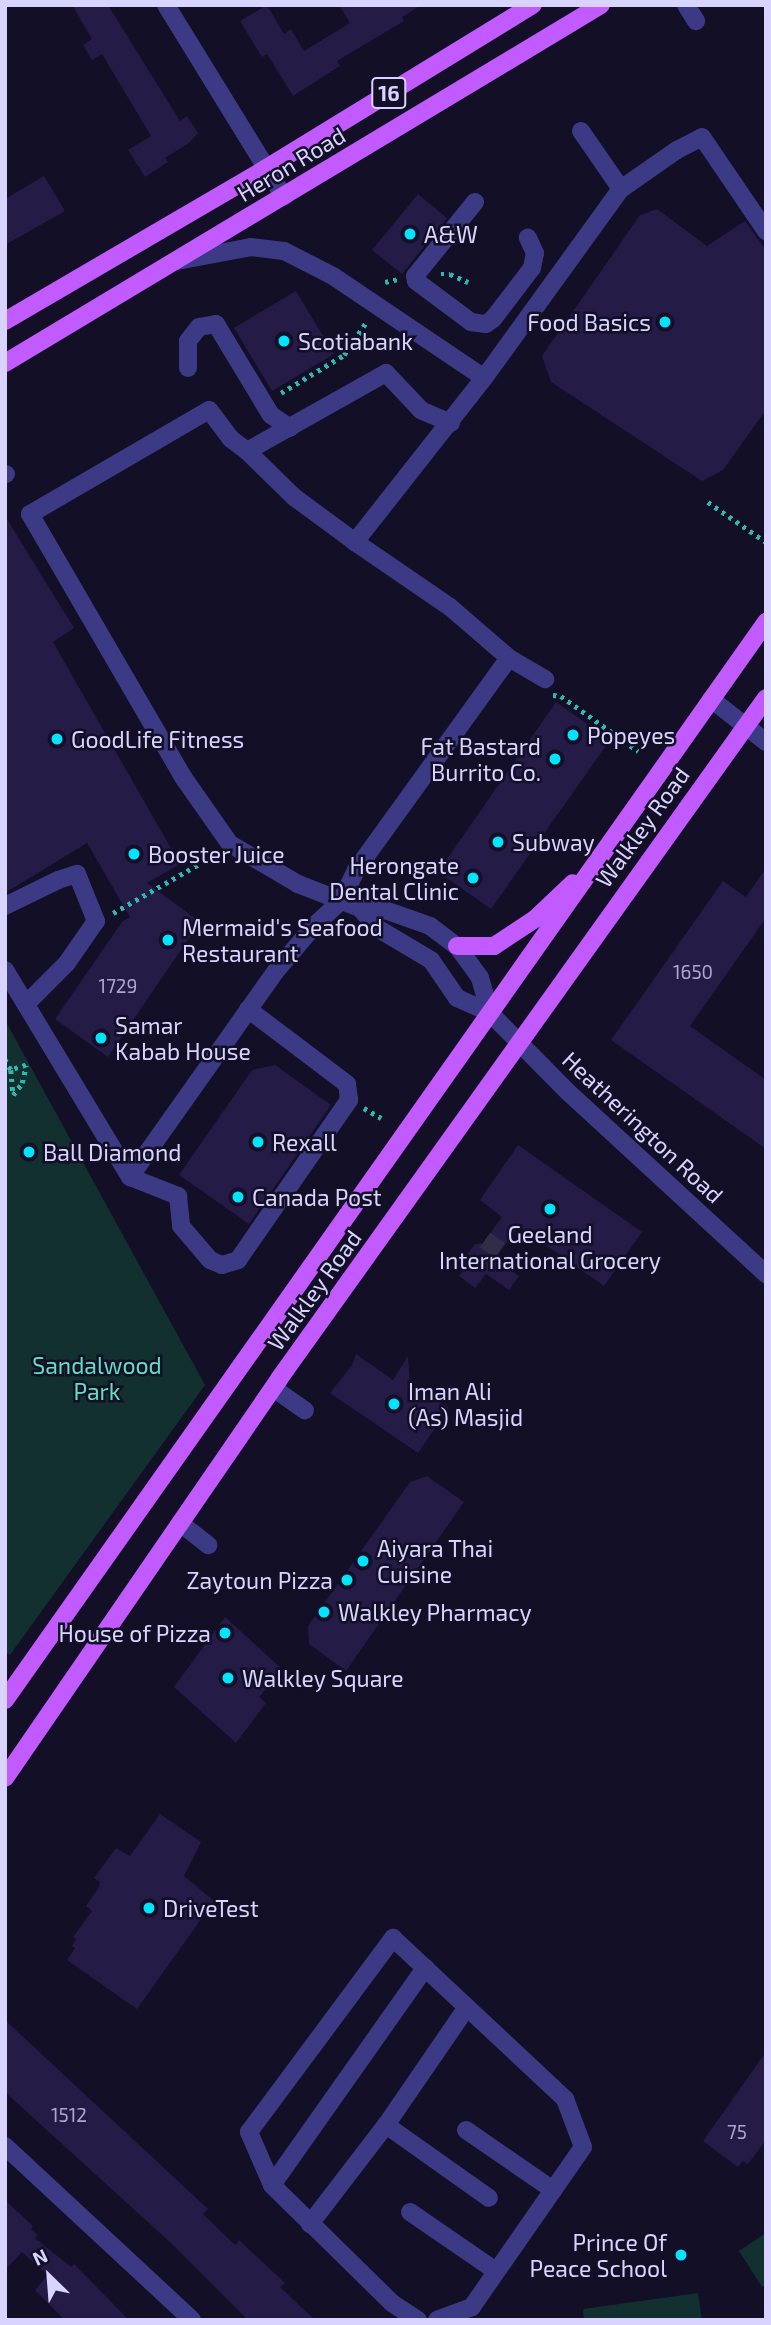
<!DOCTYPE html>
<html>
<head>
<meta charset="utf-8">
<style>
	body { margin:0 }
	#map { position:relative; width:771px; height:2325px; overflow:hidden; background:#130f26; font-family:"Exo 2",sans-serif }
	div>[style] { position:absolute }
	.green>* { inset:0; background:#12302f }
	.building>* { inset:0; background:#241b47 }
	.minor-tunnel>* { height:18px; margin-top:-9px; transform-origin:0; background:repeating-linear-gradient(90deg,#312d47 0 18px,transparent 0 27px) }
	.path>* { height:4.5px; margin-top:-2.25px; transform-origin:0; background:repeating-linear-gradient(90deg,#2fb8b0 0 3.5px,transparent 0 8.5px) }
	.minor>* { height:18px; margin:-9px; padding:0 9px; transform-origin:9px; border-radius:9px; background:#3d3a85 }
	.major>* { height:18px; margin:-9px; padding:0 9px; transform-origin:9px; border-radius:9px; background:#c25bff }
	.dots>* { width:19px; height:19px; translate:-50% -50%; box-sizing:border-box; border:4px solid #130f26; border-radius:50% }
	span { translate:-50% -50%; white-space:nowrap; text-align:center; line-height:1.15; -webkit-text-stroke:5px #130f26; paint-order:stroke }
	.number-label { font-size:19px; color:#aca6d1 }
	.number-label span { -webkit-text-stroke-width:0 }
	.shield-label span { padding:2px 5px; background:#130f26; border:2px solid; border-radius:5px; -webkit-text-stroke-width:0 }
	.shield-label { font-size:21px; color:#d9d4ff; font-weight:700 }
	.street-label { font-size:23px; color:#d9d4ff }
	.poi-label { font-size:23px; color:#d9d4ff }
	.left { translate:0 -50%; text-align:left }
	.right { translate:-100% -50%; text-align:right }
	.park-label { font-size:23px; color:#5fe0c0 }
	.frame { position:absolute; inset:0; border:7px solid #d9d4ff; pointer-events:none }
	.north { position:absolute; left:14px; top:2241px; width:70px; height:70px; -webkit-text-stroke:5px #130f26; paint-order:stroke; rotate:335deg; font-size:19px; font-weight:700; line-height:28px; text-align:center; color:#d9d4ff }
	.north::after { content:''; display:block; margin:auto; width:24px; height:32px; background:#d9d4ff; clip-path:polygon(50% 0,100% 100%,50% 72%,0 100%) }
</style>
</head>
<body>
<div id="map">
	<div class="green">
		<i style="clip-path:polygon(5px 1020px,205px 1385px,10px 1655px,5px 1652px)"></i>
		<i style="clip-path:polygon(766px 2233px,766px 2284px,762px 2287px,739px 2251px)"></i>
		<i style="clip-path:polygon(698px 2293px,702px 2320px,584px 2320px,583px 2309px)"></i>
	</div>
	<div class="building">
		<i style="clip-path:polygon(72px 5px,108px 5px,180px 121px,187px 116px,198px 133px,189px 143px,165px 158px,168px 162px,145px 177px,128px 150px,151px 136px,102px 54px,92px 60px,83px 45px,92px 39px)"></i>
		<i style="clip-path:polygon(267px 5px,284px 34px,291px 29px,304px 51px,350px 23px,339px 5px,421px 5px,402px 17px,404px 21px,337px 61px,340px 66px,293px 96px,267px 54px,262px 57px,240px 21px)"></i>
		<i style="clip-path:polygon(44px 176px,65px 211px,5px 245px,5px 199px)"></i>
		<i style="clip-path:polygon(418px 194px,447px 218px,402px 274px,372px 250px)"></i>
		<i style="clip-path:polygon(657px 209px,707px 246px,745px 221px,766px 250px,766px 410px,723px 470px,702px 481px,551px 382px,542px 356px,640px 215px)"></i>
		<i style="clip-path:polygon(296px 291px,334px 354px,272px 391px,234px 328px)"></i>
		<i style="clip-path:polygon(5px 516px,74px 628px,53px 642px,180px 864px,147px 883px,200px 922px,108px 1057px,55px 1019px,122px 922px,130px 917px,87px 843px,5px 893px)"></i>
		<i style="clip-path:polygon(556px 702px,610px 740px,491px 909px,438px 872px)"></i>
		<i style="clip-path:polygon(766px 868px,766px 918px,690px 1026px,766px 1080px,766px 1149px,611px 1040px,723px 881px,746px 897px)"></i>
		<i style="clip-path:polygon(275px 1065px,331px 1105px,249px 1224px,179px 1175px,252px 1070px)"></i>
		<i style="clip-path:polygon(518px 1145px,642px 1232px,604px 1286px,519px 1226px,495px 1259px,519px 1276px,509px 1290px,486px 1274px,475px 1288px,459px 1276px,465px 1268px,463px 1260px,475px 1244px,483px 1243px,502px 1217px,480px 1200px)"></i>
		<i style="clip-path:polygon(356px 1354px,393px 1380px,408px 1356px,410px 1383px,449px 1408px,418px 1453px,330px 1393px,352px 1365px)"></i>
		<i style="clip-path:polygon(427px 1476px,464px 1502px,346px 1671px,309px 1644px,308px 1626px,410px 1482px)"></i>
		<i style="clip-path:polygon(225px 1617px,283px 1670px,259px 1697px,266px 1703px,236px 1743px,174px 1687px)"></i>
		<i style="clip-path:polygon(160px 1814px,201px 1842px,184px 1876px,214px 1901px,137px 2009px,67px 1960px,75px 1948px,72px 1946px,76px 1939px,73px 1937px,92px 1911px,86px 1906px,99px 1887px,100px 1882px,94px 1878px,116px 1848px,130px 1856px)"></i>
		<i style="clip-path:polygon(5px 2020px,208px 2209px,203px 2214px,235px 2245px,239px 2240px,285px 2283px,280px 2287px,315px 2320px,248px 2320px,172px 2244px,5px 2092px)"></i>
		<i style="clip-path:polygon(766px 2052px,766px 2140px,748px 2164px,743px 2161px,738px 2167px,703px 2141px)"></i>
		<i style="clip-path:polygon(5px 2200px,33px 2226px,31px 2229px,38px 2235px,35px 2238px,71px 2267px,74px 2264px,129px 2320px,65px 2320px,35px 2290px,48px 2275px,22px 2252px,5px 2270px)"></i>
	</div>
	<div class="minor-tunnel">
		<i style="left:485px;top:1240px;width:19px;rotate:35deg"></i>
	</div>
	<div class="path">
		<i style="left:441px;top:274px;width:9px"></i>
		<i style="left:450px;top:274px;width:20px;rotate:24deg"></i>
		<i style="left:385px;top:282px;width:13px;rotate:-13deg"></i>
		<i style="left:281px;top:393px;width:74px;rotate:-31.1deg"></i>
		<i style="left:344px;top:355px;width:40px;rotate:-56deg"></i>
		<i style="left:708px;top:502px;width:70px;rotate:34.6deg"></i>
		<i style="left:553px;top:695px;width:8px;rotate:7deg"></i>
		<i style="left:561px;top:696px;width:95px;rotate:35.5deg"></i>
		<i style="left:113px;top:913px;width:117px;rotate:-29.6deg"></i>
		<i style="left:5px;top:1059px;width:13px;rotate:61deg"></i>
		<i style="left:11px;top:1070px;width:25px;rotate:85deg"></i>
		<i style="left:13px;top:1095px;width:15px;rotate:-53deg"></i>
		<i style="left:22px;top:1083px;width:18px;rotate:-77deg"></i>
		<i style="left:26px;top:1065px;width:16px;rotate:162deg"></i>
		<i style="left:364px;top:1108px;width:20px;rotate:30deg"></i>
	</div>
	<div class="minor">
		<i style="left:166px;top:5px;width:225px;rotate:58.4deg"></i>
		<i style="left:686px;top:5px;width:19px;rotate:58deg"></i>
		<i style="left:581px;top:131px;width:70px;rotate:55.4deg"></i>
		<i style="left:475px;top:202px;width:95px;rotate:129deg"></i>
		<i style="left:415px;top:276px;width:5px;rotate:79deg"></i>
		<i style="left:416px;top:281px;width:69px;rotate:36.7deg"></i>
		<i style="left:471px;top:322px;width:15px;rotate:8deg"></i>
		<i style="left:486px;top:324px;width:9px;rotate:-36deg"></i>
		<i style="left:493px;top:319px;width:64px;rotate:-52.6deg"></i>
		<i style="left:532px;top:268px;width:15px;rotate:-79deg"></i>
		<i style="left:535px;top:253px;width:17px;rotate:-115deg"></i>
		<i style="left:177px;top:261px;width:75px;rotate:-10.7deg"></i>
		<i style="left:251px;top:247px;width:33px;rotate:7deg"></i>
		<i style="left:284px;top:251px;width:55px;rotate:27deg"></i>
		<i style="left:333px;top:276px;width:182px;rotate:34deg"></i>
		<i style="left:484px;top:378px;width:209px;rotate:128.2deg"></i>
		<i style="left:355px;top:542px;width:115px;rotate:34.4deg"></i>
		<i style="left:450px;top:607px;width:78px;rotate:40.8deg"></i>
		<i style="left:509px;top:658px;width:42px;rotate:30.3deg"></i>
		<i style="left:188px;top:368px;width:27px;rotate:-90deg"></i>
		<i style="left:188px;top:341px;width:18px;rotate:-52deg"></i>
		<i style="left:199px;top:327px;width:17px;rotate:-10deg"></i>
		<i style="left:216px;top:324px;width:106px;rotate:58.9deg"></i>
		<i style="left:271px;top:415px;width:23px;rotate:34deg"></i>
		<i style="left:484px;top:378px;width:233px;rotate:-54.1deg"></i>
		<i style="left:621px;top:189px;width:68px;rotate:-34.9deg"></i>
		<i style="left:677px;top:150px;width:28px;rotate:-27deg"></i>
		<i style="left:702px;top:137px;width:114px;rotate:55.8deg"></i>
		<i style="left:451px;top:423px;width:33px;rotate:-157deg"></i>
		<i style="left:421px;top:410px;width:51px;rotate:-133.4deg"></i>
		<i style="left:386px;top:373px;width:159px;rotate:150.7deg"></i>
		<i style="left:247px;top:451px;width:20px;rotate:-143deg"></i>
		<i style="left:231px;top:439px;width:36px;rotate:-127deg"></i>
		<i style="left:209px;top:410px;width:207px;rotate:149.8deg"></i>
		<i style="left:30px;top:514px;width:304px;rotate:59.8deg"></i>
		<i style="left:183px;top:777px;width:82px;rotate:55deg"></i>
		<i style="left:230px;top:844px;width:79px;rotate:30.5deg"></i>
		<i style="left:298px;top:884px;width:66px;rotate:21.2deg"></i>
		<i style="left:360px;top:908px;width:25px;rotate:5deg"></i>
		<i style="left:385px;top:910px;width:48px;rotate:19.6deg"></i>
		<i style="left:430px;top:926px;width:34px;rotate:37deg"></i>
		<i style="left:457px;top:946px;width:39px;rotate:54deg"></i>
		<i style="left:480px;top:978px;width:36px;rotate:74deg"></i>
		<i style="left:247px;top:451px;width:66px;rotate:44.4deg"></i>
		<i style="left:294px;top:497px;width:76px;rotate:36.4deg"></i>
		<i style="left:5px;top:474px;width:1px"></i>
		<i style="left:711px;top:699px;width:70px;rotate:38deg"></i>
		<i style="left:5px;top:906px;width:59px;rotate:-26.1deg"></i>
		<i style="left:58px;top:880px;width:20px;rotate:-18deg"></i>
		<i style="left:77px;top:874px;width:51px;rotate:68deg"></i>
		<i style="left:96px;top:921px;width:51px;rotate:124.6deg"></i>
		<i style="left:67px;top:963px;width:58px;rotate:135deg"></i>
		<i style="left:360px;top:908px;width:26px;rotate:50deg"></i>
		<i style="left:377px;top:928px;width:63px;rotate:30.7deg"></i>
		<i style="left:431px;top:960px;width:46px;rotate:55.6deg"></i>
		<i style="left:457px;top:998px;width:36px;rotate:24deg"></i>
		<i style="left:490px;top:1013px;width:111px;rotate:45.4deg"></i>
		<i style="left:568px;top:1092px;width:269px;rotate:42.6deg"></i>
		<i style="left:5px;top:970px;width:242px;rotate:58.9deg"></i>
		<i style="left:130px;top:1177px;width:251px;rotate:-54.7deg"></i>
		<i style="left:275px;top:972px;width:60px;rotate:-49.7deg"></i>
		<i style="left:314px;top:926px;width:37px;rotate:-43deg"></i>
		<i style="left:341px;top:901px;width:34px;rotate:-64deg"></i>
		<i style="left:356px;top:870px;width:261px;rotate:-54.2deg"></i>
		<i style="left:130px;top:1177px;width:52px;rotate:21.6deg"></i>
		<i style="left:178px;top:1196px;width:30px;rotate:84deg"></i>
		<i style="left:181px;top:1226px;width:45px;rotate:49.5deg"></i>
		<i style="left:210px;top:1260px;width:13px;rotate:23deg"></i>
		<i style="left:222px;top:1265px;width:17px;rotate:-17deg"></i>
		<i style="left:238px;top:1260px;width:79px;rotate:-55.3deg"></i>
		<i style="left:283px;top:1195px;width:116px;rotate:-55.2deg"></i>
		<i style="left:349px;top:1100px;width:16px;rotate:-97deg"></i>
		<i style="left:347px;top:1084px;width:124px;rotate:-142.9deg"></i>
		<i style="left:273px;top:1388px;width:39px;rotate:35deg"></i>
		<i style="left:180px;top:1523px;width:36px;rotate:38deg"></i>
		<i style="left:386px;top:2125px;width:126px;rotate:35.3deg"></i>
		<i style="left:466px;top:2130px;width:106px;rotate:34.6deg"></i>
		<i style="left:5px;top:2146px;width:255px;rotate:42.9deg"></i>
		<i style="left:272px;top:2185px;width:266px;rotate:-54.8deg"></i>
		<i style="left:410px;top:2212px;width:104px;rotate:34.5deg"></i>
		<i style="left:310px;top:2224px;width:125px;rotate:-52.5deg"></i>
		<i style="left:386px;top:2125px;width:143px;rotate:-55.5deg"></i>
		<i style="left:418px;top:2320px;width:31px;rotate:-147deg"></i>
		<i style="left:392px;top:2303px;width:168px;rotate:-135.5deg"></i>
		<i style="left:272px;top:2185px;width:58px;rotate:-113.5deg"></i>
		<i style="left:249px;top:2132px;width:242px;rotate:-53.4deg"></i>
		<i style="left:393px;top:1938px;width:236px;rotate:43.1deg"></i>
		<i style="left:565px;top:2099px;width:51px;rotate:69.4deg"></i>
		<i style="left:583px;top:2147px;width:195px;rotate:124.8deg"></i>
		<i style="left:472px;top:2307px;width:37px;rotate:160deg"></i>
	</div>
	<div class="major">
		<i style="left:5px;top:321px;width:301px;rotate:-30.3deg"></i>
		<i style="left:265px;top:169px;width:314px;rotate:-31.5deg"></i>
		<i style="left:5px;top:363px;width:695px;rotate:-30.99deg"></i>
		<i style="left:457px;top:946px;width:37px"></i>
		<i style="left:494px;top:946px;width:49px;rotate:-33.4deg"></i>
		<i style="left:535px;top:919px;width:52px;rotate:-43.5deg"></i>
		<i style="left:5px;top:1700px;width:1320px;rotate:-54.78deg"></i>
		<i style="left:5px;top:1778px;width:484px;rotate:-55.5deg"></i>
		<i style="left:279px;top:1379px;width:837px;rotate:-54.43deg"></i>
	</div>
	<div class="dots">
		<i style="left:410px;top:234px;background:#00e5ff"></i>
		<i style="left:665px;top:322px;background:#00e5ff"></i>
		<i style="left:284px;top:341px;background:#00e5ff"></i>
		<i style="left:573px;top:735px;background:#00e5ff"></i>
		<i style="left:57px;top:739px;background:#00e5ff"></i>
		<i style="left:555px;top:759px;background:#00e5ff"></i>
		<i style="left:498px;top:842px;background:#00e5ff"></i>
		<i style="left:134px;top:854px;background:#00e5ff"></i>
		<i style="left:473px;top:878px;background:#00e5ff"></i>
		<i style="left:168px;top:940px;background:#00e5ff"></i>
		<i style="left:101px;top:1038px;background:#00e5ff"></i>
		<i style="left:258px;top:1142px;background:#00e5ff"></i>
		<i style="left:29px;top:1152px;background:#00e5ff"></i>
		<i style="left:238px;top:1197px;background:#00e5ff"></i>
		<i style="left:550px;top:1209px;background:#00e5ff"></i>
		<i style="left:394px;top:1404px;background:#00e5ff"></i>
		<i style="left:363px;top:1561px;background:#00e5ff"></i>
		<i style="left:347px;top:1580px;background:#00e5ff"></i>
		<i style="left:324px;top:1612px;background:#00e5ff"></i>
		<i style="left:225px;top:1633px;background:#00e5ff"></i>
		<i style="left:228px;top:1678px;background:#00e5ff"></i>
		<i style="left:149px;top:1908px;background:#00e5ff"></i>
		<i style="left:681px;top:2255px;background:#00e5ff"></i>
	</div>
	<div class="number-label">
		<span style="left:693px;top:972px">1650</span>
		<span style="left:118px;top:986px">1729</span>
		<span style="left:69px;top:2115px">1512</span>
		<span style="left:737px;top:2132px">75</span>
	</div>
	<div class="shield-label">
		<span style="left:389px;top:93px">16</span>
	</div>
	<div class="street-label">
		<span style="left:291px;top:164px;rotate:-31deg">Heron Road</span>
		<span style="left:642px;top:827px;rotate:-54deg">Walkley Road</span>
		<span style="left:643px;top:1127px;rotate:43deg">Heatherington Road</span>
		<span style="left:314px;top:1290px;rotate:-54deg">Walkley Road</span>
	</div>
	<div class="poi-label">
		<span class="left" style="left:424px;top:234px">A&amp;W</span>
		<span class="right" style="left:651px;top:322px">Food Basics</span>
		<span class="left" style="left:298px;top:341px">Scotiabank</span>
		<span class="left" style="left:587px;top:735px">Popeyes</span>
		<span class="left" style="left:71px;top:739px">GoodLife Fitness</span>
		<span class="right" style="left:541px;top:759px">Fat Bastard<br>Burrito Co.</span>
		<span class="left" style="left:512px;top:842px">Subway</span>
		<span class="left" style="left:148px;top:854px">Booster Juice</span>
		<span class="right" style="left:459px;top:878px">Herongate<br>Dental Clinic</span>
		<span class="left" style="left:182px;top:940px">Mermaid's Seafood<br>Restaurant</span>
		<span class="left" style="left:115px;top:1038px">Samar<br>Kabab House</span>
		<span class="left" style="left:272px;top:1142px">Rexall</span>
		<span class="left" style="left:43px;top:1152px">Ball Diamond</span>
		<span class="left" style="left:252px;top:1197px">Canada Post</span>
		<span style="left:550px;top:1247px">Geeland<br>International Grocery</span>
		<span class="left" style="left:408px;top:1404px">Iman Ali<br>(As) Masjid</span>
		<span class="left" style="left:377px;top:1561px">Aiyara Thai<br>Cuisine</span>
		<span class="right" style="left:333px;top:1580px">Zaytoun Pizza</span>
		<span class="left" style="left:338px;top:1612px">Walkley Pharmacy</span>
		<span class="right" style="left:211px;top:1633px">House of Pizza</span>
		<span class="left" style="left:242px;top:1678px">Walkley Square</span>
		<span class="left" style="left:163px;top:1908px">DriveTest</span>
		<span class="right" style="left:667px;top:2255px">Prince Of<br>Peace School</span>
	</div>
	<div class="park-label">
		<span style="left:97px;top:1378px">Sandalwood<br>Park</span>
	</div>
	<div class="frame"></div>
	<div class="north">N</div>
</div>
</body>
</html>
